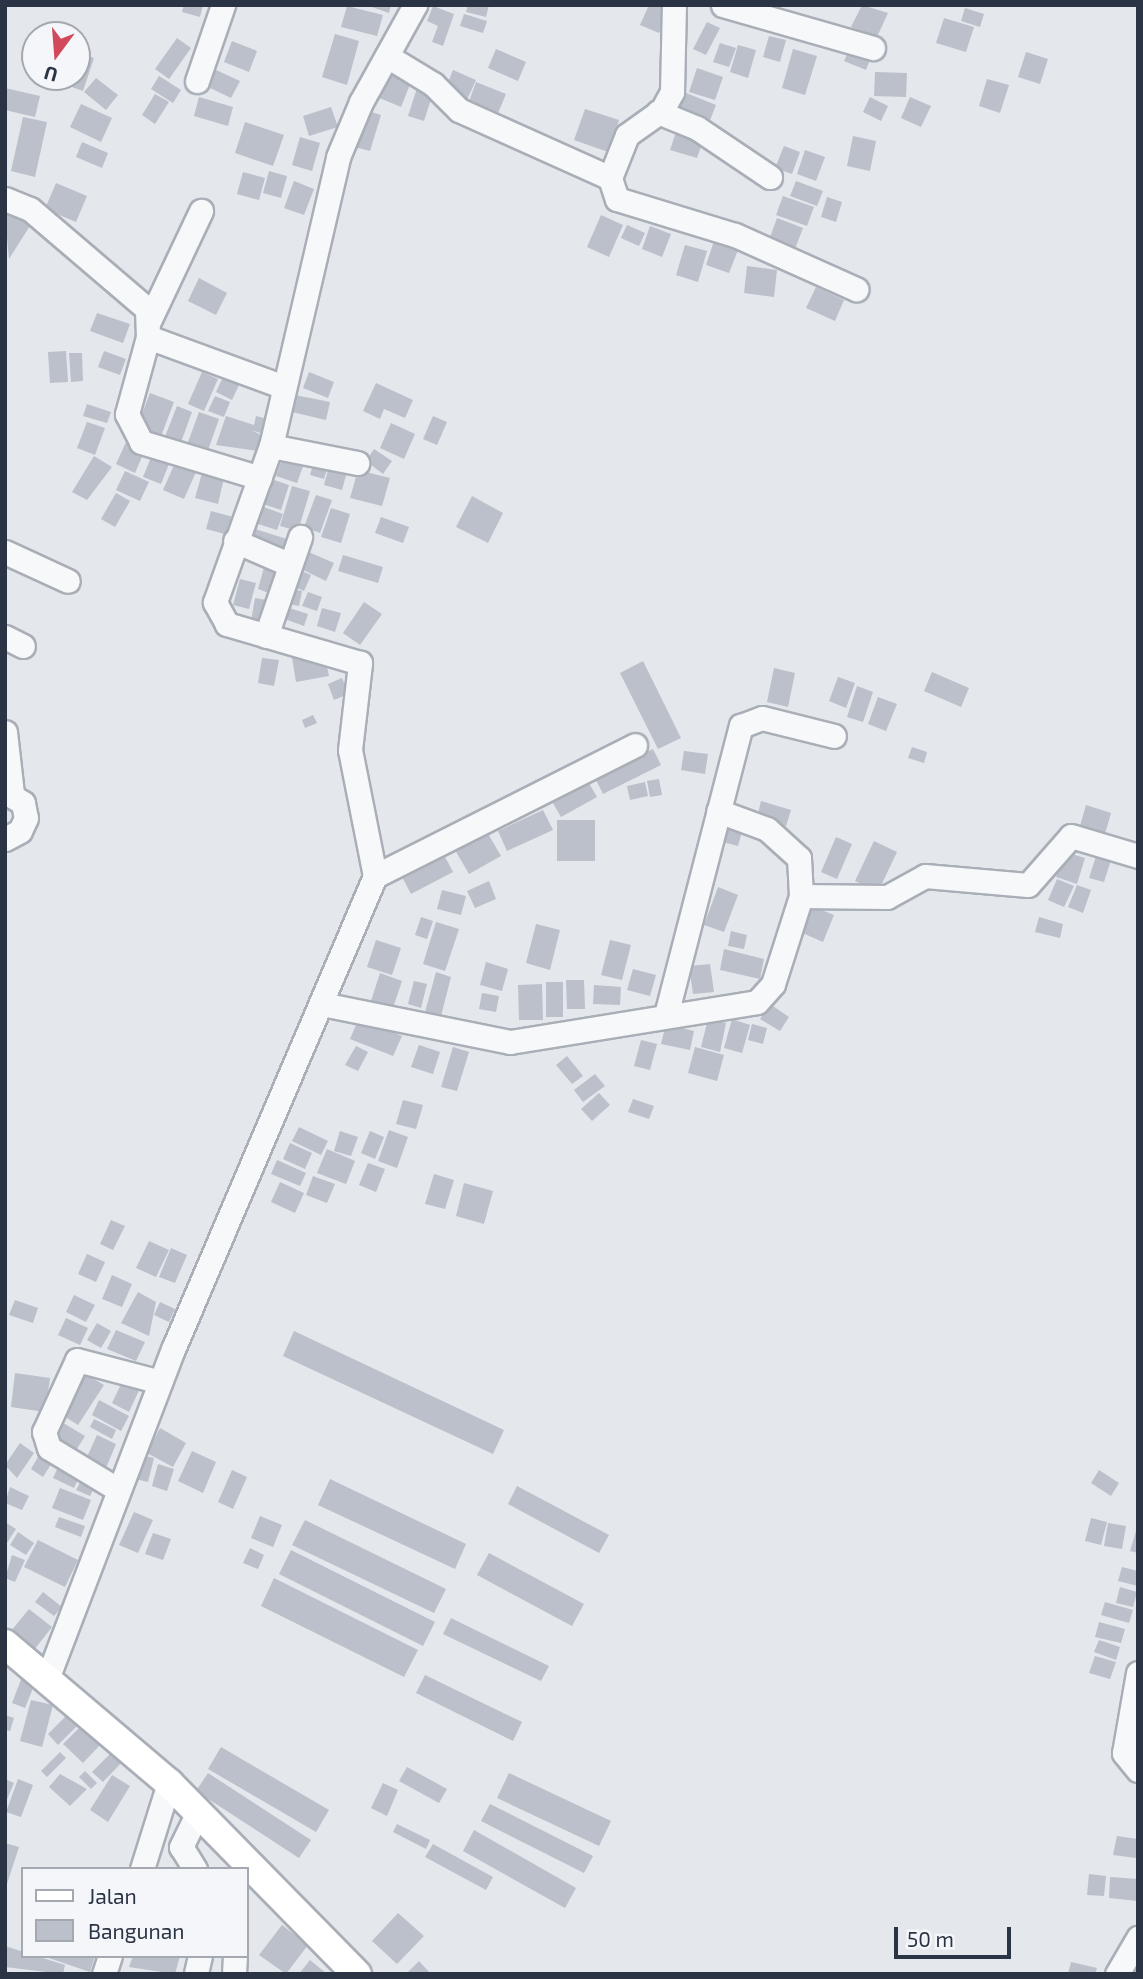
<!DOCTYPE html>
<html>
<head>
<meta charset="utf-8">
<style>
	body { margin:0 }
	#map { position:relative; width:1143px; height:1979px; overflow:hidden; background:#e4e7ec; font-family:"Exo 2",sans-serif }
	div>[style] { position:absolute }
	.building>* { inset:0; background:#bbc0ca }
	.roads { filter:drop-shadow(2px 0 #a9aeb7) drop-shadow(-2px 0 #a9aeb7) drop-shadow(0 2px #a9aeb7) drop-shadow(0 -2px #a9aeb7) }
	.minor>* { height:23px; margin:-11.5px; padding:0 11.5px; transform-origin:11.5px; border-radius:11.5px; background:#f7f8fa }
	.major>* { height:28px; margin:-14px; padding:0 14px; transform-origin:14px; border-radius:14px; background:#fff }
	span { translate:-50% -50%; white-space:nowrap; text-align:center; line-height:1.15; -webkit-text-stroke:6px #f4f6f9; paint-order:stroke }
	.frame { position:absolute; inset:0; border:7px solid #2b3445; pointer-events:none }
	.legend { position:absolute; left:21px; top:1867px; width:228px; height:91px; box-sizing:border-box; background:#f4f6f9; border:2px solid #a4a8b1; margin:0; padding:9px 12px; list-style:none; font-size:21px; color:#2b3445 }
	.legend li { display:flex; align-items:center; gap:14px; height:35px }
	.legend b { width:35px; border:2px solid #a4a8b1 }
	.north { position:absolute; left:21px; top:21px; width:70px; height:70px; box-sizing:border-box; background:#f4f6f9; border:2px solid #a4a8b1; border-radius:50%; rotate:196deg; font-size:19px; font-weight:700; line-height:28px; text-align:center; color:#2b3445 }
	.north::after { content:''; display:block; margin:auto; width:24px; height:32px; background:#d1495b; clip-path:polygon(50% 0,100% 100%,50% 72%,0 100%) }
	.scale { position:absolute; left:894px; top:1927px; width:117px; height:32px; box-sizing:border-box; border:4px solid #2b3445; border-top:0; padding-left:9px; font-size:21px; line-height:24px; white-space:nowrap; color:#2b3445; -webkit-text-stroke:5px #f4f6f9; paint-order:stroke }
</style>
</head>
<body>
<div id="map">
	<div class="building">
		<i style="clip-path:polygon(184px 5px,203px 5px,200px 17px,182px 12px)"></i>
		<i style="clip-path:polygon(366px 5px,391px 5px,389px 13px)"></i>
		<i style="clip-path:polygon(468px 5px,489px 5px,486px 17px,466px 12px)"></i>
		<i style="clip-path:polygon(649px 5px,671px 5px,659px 33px,640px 25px)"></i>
		<i style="clip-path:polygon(862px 5px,888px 13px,876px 39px,851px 27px)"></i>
		<i style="clip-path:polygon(347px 6px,383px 15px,377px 36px,341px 27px)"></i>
		<i style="clip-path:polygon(433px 6px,454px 14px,443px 46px,432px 42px,438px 26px,427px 21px)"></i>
		<i style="clip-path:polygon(965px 8px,984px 14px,980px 27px,961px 21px)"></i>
		<i style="clip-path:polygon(464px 14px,487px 21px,483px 33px,460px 26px)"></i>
		<i style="clip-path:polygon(944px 18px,974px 27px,966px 52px,936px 43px)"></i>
		<i style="clip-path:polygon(707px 22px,720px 28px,706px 55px,693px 49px)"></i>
		<i style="clip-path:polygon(335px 34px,359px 41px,347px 85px,322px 77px)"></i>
		<i style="clip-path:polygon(769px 36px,786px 40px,780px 62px,763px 57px)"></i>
		<i style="clip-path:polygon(177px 38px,191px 48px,169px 79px,155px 69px)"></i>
		<i style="clip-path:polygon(232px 41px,257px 51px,249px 72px,224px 62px)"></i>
		<i style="clip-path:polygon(720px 43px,736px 48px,729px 67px,713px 62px)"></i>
		<i style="clip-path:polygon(738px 45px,756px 50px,748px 78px,730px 72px)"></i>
		<i style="clip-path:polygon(850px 48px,871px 57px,866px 70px,844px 61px)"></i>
		<i style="clip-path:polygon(496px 49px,526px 62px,518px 81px,488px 68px)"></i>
		<i style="clip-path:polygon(793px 49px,817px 56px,805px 95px,782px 88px)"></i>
		<i style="clip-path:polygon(1026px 52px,1048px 59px,1040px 84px,1018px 77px)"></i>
		<i style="clip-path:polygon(77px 53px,94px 58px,83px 91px,58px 82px,77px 77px)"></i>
		<i style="clip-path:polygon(389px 68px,413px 77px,401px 107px,377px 97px)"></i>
		<i style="clip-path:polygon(697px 68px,723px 77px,715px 100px,689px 92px)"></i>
		<i style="clip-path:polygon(216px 70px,240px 81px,231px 98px,208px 87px)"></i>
		<i style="clip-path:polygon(453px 70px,476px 80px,466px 102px,444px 92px)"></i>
		<i style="clip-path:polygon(875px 72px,907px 73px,906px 97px,874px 96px)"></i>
		<i style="clip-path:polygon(159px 76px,181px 90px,173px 103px,151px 89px)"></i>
		<i style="clip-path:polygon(96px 78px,118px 95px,106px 110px,84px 92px)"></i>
		<i style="clip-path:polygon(987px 79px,1009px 85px,1000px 113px,979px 106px)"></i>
		<i style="clip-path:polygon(476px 82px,506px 94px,496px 118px,467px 107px)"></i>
		<i style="clip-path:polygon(418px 85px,434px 90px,424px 121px,408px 116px)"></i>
		<i style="clip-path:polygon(5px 88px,40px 96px,35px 117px,5px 110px)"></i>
		<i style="clip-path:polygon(681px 91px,716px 105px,707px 128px,672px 114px)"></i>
		<i style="clip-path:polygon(155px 94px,169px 102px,155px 124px,142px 115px)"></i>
		<i style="clip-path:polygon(199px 97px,233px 107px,228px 126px,194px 116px)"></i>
		<i style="clip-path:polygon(870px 97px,888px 106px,881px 121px,863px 112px)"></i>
		<i style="clip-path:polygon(910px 97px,931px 106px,921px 127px,901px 118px)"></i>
		<i style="clip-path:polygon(81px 104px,112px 118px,101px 142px,70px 127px)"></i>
		<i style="clip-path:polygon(331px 107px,338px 127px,309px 136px,303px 116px)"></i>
		<i style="clip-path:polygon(362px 109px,381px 115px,370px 151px,351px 146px)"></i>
		<i style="clip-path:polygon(585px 109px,619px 120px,608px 152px,574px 140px)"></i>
		<i style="clip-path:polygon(23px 117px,47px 122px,35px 177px,11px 171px)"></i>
		<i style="clip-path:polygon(245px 122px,284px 135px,273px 166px,235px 153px)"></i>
		<i style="clip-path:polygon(678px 126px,705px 135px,697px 158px,670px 150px)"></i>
		<i style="clip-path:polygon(853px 136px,876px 141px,870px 171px,847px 166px)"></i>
		<i style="clip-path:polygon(300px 137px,320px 143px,312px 171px,292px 165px)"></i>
		<i style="clip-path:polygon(82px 142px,108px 153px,102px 168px,76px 157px)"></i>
		<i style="clip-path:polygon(784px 146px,800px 152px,792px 174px,775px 168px)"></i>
		<i style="clip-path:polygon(805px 150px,825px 157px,816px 181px,797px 174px)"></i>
		<i style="clip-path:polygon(269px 171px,287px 176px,281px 198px,263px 193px)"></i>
		<i style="clip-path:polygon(243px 172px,265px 178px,259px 200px,237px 194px)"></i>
		<i style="clip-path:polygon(294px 181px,314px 189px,304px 215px,284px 208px)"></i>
		<i style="clip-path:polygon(796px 181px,823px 191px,817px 206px,790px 196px)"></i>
		<i style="clip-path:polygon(56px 183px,87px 196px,76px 222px,45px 209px)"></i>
		<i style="clip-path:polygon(783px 196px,814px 207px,807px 226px,776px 215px)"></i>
		<i style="clip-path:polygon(827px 197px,842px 202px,836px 222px,821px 217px)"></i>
		<i style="clip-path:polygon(10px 207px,33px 221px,9px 259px,5px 215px)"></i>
		<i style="clip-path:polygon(601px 215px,623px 225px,609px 257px,587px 247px)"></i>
		<i style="clip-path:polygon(777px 218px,803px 228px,795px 249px,769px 240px)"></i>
		<i style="clip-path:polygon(627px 225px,645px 233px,639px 246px,621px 238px)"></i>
		<i style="clip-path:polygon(650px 226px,671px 234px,662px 257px,642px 249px)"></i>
		<i style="clip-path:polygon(714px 241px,738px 250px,729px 273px,706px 265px)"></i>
		<i style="clip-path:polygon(685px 245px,707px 251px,698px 282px,676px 275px)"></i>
		<i style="clip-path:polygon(747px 266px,777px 270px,774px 297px,744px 293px)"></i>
		<i style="clip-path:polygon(199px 278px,227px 293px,216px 315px,188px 301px)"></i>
		<i style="clip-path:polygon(816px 287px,844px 300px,835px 321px,806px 308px)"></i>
		<i style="clip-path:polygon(97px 313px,130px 324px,123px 343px,90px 331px)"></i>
		<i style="clip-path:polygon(66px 351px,68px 382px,50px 383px,48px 352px)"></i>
		<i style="clip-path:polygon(104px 351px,126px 359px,120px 375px,98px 367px)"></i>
		<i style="clip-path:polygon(69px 353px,82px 353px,83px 381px,71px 382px)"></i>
		<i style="clip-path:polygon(202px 372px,218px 379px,204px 411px,188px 404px)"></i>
		<i style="clip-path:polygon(309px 372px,334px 382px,328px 398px,303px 388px)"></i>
		<i style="clip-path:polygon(223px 377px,239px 385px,232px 400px,216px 392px)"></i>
		<i style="clip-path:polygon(376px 383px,413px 400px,405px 418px,384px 409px,380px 419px,363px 411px)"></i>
		<i style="clip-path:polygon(150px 393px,174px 402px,160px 439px,136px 429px)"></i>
		<i style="clip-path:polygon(295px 395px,330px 402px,326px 420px,292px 412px)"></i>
		<i style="clip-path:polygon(215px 396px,230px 402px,224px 417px,208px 411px)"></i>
		<i style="clip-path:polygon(87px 404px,111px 412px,107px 423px,83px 416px)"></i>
		<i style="clip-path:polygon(177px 406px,192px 412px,180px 445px,164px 439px)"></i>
		<i style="clip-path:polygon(199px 412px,219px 419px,207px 453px,187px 445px)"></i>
		<i style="clip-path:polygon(226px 416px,254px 425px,256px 416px,275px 421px,271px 436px,251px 430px,269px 439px,264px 452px,216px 445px)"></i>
		<i style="clip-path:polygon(433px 416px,447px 422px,437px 445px,423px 439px)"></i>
		<i style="clip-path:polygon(87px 422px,105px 428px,95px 455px,77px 448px)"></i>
		<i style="clip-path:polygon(391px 423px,415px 434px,404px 459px,380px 448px)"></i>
		<i style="clip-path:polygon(126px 442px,145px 450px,135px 473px,116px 464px)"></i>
		<i style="clip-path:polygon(374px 449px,392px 461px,383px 474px,366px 461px)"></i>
		<i style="clip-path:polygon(153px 452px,171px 459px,161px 484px,143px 477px)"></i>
		<i style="clip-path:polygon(284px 454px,305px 461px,297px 483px,276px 476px)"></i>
		<i style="clip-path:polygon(94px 456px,112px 467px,87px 500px,72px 492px)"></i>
		<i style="clip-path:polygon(315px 458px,329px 463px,324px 479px,310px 475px)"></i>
		<i style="clip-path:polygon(175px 463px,196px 472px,184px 499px,163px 490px)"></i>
		<i style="clip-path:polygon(330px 463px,348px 468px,342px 490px,324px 485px)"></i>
		<i style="clip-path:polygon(358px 470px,390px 478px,382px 506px,350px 498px)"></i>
		<i style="clip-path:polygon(125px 471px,149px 482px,140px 501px,116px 490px)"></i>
		<i style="clip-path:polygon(202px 473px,224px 478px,218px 504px,195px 498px)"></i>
		<i style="clip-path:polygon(271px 479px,289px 485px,281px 510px,263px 504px)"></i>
		<i style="clip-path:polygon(292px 486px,310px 491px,298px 531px,280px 526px)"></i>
		<i style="clip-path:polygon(116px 493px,130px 501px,115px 527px,101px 519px)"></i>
		<i style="clip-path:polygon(316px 495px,332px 500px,320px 533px,304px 527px)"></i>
		<i style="clip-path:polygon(472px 496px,503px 513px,488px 543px,456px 527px)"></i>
		<i style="clip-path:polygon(261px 506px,283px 514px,277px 530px,255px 523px)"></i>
		<i style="clip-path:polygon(331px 508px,350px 514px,341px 543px,321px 537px)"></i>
		<i style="clip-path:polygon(211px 511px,233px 517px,228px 535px,206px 529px)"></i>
		<i style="clip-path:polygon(381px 517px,409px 527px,403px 543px,375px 533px)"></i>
		<i style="clip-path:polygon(255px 529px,290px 540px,284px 558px,249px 546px)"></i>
		<i style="clip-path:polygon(304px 550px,334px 563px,326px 581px,297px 567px)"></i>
		<i style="clip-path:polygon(343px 555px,383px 567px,378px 583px,338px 571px)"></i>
		<i style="clip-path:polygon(265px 564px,282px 569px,274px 595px,258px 589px)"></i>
		<i style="clip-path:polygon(290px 566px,311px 575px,304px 591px,283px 582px)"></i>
		<i style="clip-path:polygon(240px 579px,256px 583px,249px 609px,233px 605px)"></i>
		<i style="clip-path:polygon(287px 588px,302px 591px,299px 606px,284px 603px)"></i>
		<i style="clip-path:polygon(308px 592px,322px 597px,317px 611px,302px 606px)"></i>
		<i style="clip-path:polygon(255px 598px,272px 601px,267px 630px,250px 627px)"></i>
		<i style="clip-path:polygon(364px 602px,382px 614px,360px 645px,343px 633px)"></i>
		<i style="clip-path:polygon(283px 606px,308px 614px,304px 626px,279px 617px)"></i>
		<i style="clip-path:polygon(322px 608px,341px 613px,335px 632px,317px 626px)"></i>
		<i style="clip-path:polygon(324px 653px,329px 676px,296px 682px,292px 658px)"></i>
		<i style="clip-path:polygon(262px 658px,279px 660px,274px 686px,258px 683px)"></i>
		<i style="clip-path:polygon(643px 661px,681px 738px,658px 749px,620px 673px)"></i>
		<i style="clip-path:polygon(774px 668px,795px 673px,788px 707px,767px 702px)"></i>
		<i style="clip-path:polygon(932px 672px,969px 688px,961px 707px,924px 691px)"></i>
		<i style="clip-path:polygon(838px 677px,855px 683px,846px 708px,829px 701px)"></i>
		<i style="clip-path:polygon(342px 678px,349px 694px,334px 700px,328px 684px)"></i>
		<i style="clip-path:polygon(857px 686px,873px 692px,863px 722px,847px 717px)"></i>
		<i style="clip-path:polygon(878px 697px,897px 704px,886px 731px,868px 724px)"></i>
		<i style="clip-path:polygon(313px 715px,317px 723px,305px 728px,302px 720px)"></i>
		<i style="clip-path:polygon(912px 747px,927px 752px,924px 763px,908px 758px)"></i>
		<i style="clip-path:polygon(653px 749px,661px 765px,603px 794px,595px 778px)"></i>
		<i style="clip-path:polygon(684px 751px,708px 754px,705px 774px,681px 770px)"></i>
		<i style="clip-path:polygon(586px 778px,597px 797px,561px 817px,550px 798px)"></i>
		<i style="clip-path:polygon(659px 779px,662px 795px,650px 797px,647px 781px)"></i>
		<i style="clip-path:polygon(645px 782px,648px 796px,630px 800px,627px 786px)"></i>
		<i style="clip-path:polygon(761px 801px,791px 810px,786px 826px,757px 818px)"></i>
		<i style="clip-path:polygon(1086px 805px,1111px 813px,1105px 834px,1080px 826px)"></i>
		<i style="clip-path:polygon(543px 810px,553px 830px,507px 851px,498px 831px)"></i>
		<i style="clip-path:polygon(557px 820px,595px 820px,595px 861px,557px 861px)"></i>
		<i style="clip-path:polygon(721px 821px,743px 828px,738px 846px,715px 840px)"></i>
		<i style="clip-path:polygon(487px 832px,501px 856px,469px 874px,455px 850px)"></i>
		<i style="clip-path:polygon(836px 837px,852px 844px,837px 879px,821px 872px)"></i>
		<i style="clip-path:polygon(874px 841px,897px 852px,878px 892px,855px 881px)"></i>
		<i style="clip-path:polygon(442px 851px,453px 872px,411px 894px,400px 873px)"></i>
		<i style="clip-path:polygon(1065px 852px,1085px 858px,1077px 884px,1056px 877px)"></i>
		<i style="clip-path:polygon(1096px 856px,1111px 860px,1104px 882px,1089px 878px)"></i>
		<i style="clip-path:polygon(1057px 879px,1074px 886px,1064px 907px,1048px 900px)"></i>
		<i style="clip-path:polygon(489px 881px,496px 899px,475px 908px,467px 891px)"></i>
		<i style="clip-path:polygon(1077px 885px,1091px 890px,1083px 913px,1068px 907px)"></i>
		<i style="clip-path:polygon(718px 887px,738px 895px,724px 932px,704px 925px)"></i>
		<i style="clip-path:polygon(442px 890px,466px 896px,461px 915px,437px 909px)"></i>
		<i style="clip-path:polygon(809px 905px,834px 915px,823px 942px,798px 931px)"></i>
		<i style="clip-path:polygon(421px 917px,433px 921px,427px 939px,415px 935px)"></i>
		<i style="clip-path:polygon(1039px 917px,1063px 924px,1060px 938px,1035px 932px)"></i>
		<i style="clip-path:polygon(436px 922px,459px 929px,445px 971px,423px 964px)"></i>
		<i style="clip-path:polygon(536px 924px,560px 930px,550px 970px,526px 963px)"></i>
		<i style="clip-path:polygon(731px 931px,747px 935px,744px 949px,728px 946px)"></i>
		<i style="clip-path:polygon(376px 940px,401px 948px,392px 975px,367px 967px)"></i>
		<i style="clip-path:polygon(610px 940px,631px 945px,622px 980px,601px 975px)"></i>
		<i style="clip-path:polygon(724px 949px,764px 959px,760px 979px,720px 970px)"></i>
		<i style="clip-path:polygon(486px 962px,508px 969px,502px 991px,480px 985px)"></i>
		<i style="clip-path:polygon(710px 964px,714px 992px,693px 994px,689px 966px)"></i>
		<i style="clip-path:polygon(633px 969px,656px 975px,650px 996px,627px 990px)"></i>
		<i style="clip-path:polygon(436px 972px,451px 977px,441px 1016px,425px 1012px)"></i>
		<i style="clip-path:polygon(380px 973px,402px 981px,392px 1011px,370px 1004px)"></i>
		<i style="clip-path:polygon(566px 980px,584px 980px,585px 1009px,567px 1009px)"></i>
		<i style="clip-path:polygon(414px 981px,427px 984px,421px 1008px,408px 1004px)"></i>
		<i style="clip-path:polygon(546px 982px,563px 982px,563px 1017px,546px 1017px)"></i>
		<i style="clip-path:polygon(542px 984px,543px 1020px,519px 1020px,518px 985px)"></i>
		<i style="clip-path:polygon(594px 985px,621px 987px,620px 1005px,593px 1004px)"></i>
		<i style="clip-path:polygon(482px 993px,499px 996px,496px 1012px,479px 1009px)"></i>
		<i style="clip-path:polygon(770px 1004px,789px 1017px,780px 1031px,760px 1019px)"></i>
		<i style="clip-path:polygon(359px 1018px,402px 1036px,393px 1056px,350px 1039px)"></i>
		<i style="clip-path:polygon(708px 1019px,726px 1023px,720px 1052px,701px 1047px)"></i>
		<i style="clip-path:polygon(732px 1019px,750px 1025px,742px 1053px,724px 1048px)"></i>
		<i style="clip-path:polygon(666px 1024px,694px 1031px,690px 1050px,661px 1044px)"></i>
		<i style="clip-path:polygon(752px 1024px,767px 1028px,763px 1044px,748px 1040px)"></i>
		<i style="clip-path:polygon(641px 1040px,657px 1044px,650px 1070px,634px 1066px)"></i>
		<i style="clip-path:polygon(419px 1045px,440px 1052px,433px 1074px,411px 1067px)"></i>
		<i style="clip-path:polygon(356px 1046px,368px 1052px,358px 1071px,345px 1065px)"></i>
		<i style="clip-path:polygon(453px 1047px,469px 1052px,457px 1091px,441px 1087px)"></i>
		<i style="clip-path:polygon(695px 1047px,724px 1055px,717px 1081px,688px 1073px)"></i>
		<i style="clip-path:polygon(567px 1056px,583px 1076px,572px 1084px,556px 1065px)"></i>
		<i style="clip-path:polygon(595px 1074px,605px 1086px,583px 1102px,574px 1090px)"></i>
		<i style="clip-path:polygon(599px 1093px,610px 1105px,592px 1121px,581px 1109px)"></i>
		<i style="clip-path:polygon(633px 1099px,654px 1106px,649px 1119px,628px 1112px)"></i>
		<i style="clip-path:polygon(403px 1100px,423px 1105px,416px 1129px,396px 1124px)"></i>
		<i style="clip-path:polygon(299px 1127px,328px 1141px,321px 1155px,292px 1141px)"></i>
		<i style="clip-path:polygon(389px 1130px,408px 1137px,397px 1168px,378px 1161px)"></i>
		<i style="clip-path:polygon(340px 1131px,358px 1137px,351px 1156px,334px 1151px)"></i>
		<i style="clip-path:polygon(370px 1131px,384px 1137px,375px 1159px,361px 1153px)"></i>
		<i style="clip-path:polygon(290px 1143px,312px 1153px,305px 1169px,283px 1159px)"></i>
		<i style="clip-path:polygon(327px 1149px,355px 1161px,346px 1184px,317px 1173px)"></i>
		<i style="clip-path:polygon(277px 1160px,306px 1173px,300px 1186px,271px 1174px)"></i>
		<i style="clip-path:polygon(368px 1163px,385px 1169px,376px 1192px,359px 1185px)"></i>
		<i style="clip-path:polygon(434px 1174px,454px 1180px,445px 1209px,425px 1204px)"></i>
		<i style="clip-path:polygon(313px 1176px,335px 1184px,327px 1203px,306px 1195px)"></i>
		<i style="clip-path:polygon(280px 1182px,304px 1193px,295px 1213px,271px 1202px)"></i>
		<i style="clip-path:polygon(464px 1183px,493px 1191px,484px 1224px,456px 1216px)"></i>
		<i style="clip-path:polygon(111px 1220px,125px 1226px,113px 1250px,100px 1244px)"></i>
		<i style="clip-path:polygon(149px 1241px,169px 1250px,156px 1277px,136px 1268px)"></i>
		<i style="clip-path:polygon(171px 1248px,187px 1255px,175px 1283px,159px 1277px)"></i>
		<i style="clip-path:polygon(87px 1254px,105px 1262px,96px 1282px,78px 1274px)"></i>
		<i style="clip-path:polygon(112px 1275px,132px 1284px,122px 1307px,102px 1299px)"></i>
		<i style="clip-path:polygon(138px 1292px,156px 1302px,149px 1336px,121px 1323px)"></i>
		<i style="clip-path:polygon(74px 1295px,95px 1305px,86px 1322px,66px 1312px)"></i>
		<i style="clip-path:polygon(15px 1300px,38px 1308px,33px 1323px,9px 1315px)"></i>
		<i style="clip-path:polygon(160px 1302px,175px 1309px,169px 1322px,154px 1315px)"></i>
		<i style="clip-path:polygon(66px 1318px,88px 1328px,80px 1345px,58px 1335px)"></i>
		<i style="clip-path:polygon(97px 1323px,111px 1331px,101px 1348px,87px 1340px)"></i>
		<i style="clip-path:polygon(116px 1330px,145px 1342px,136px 1361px,107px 1349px)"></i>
		<i style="clip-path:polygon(294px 1331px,504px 1430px,493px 1454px,283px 1356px)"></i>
		<i style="clip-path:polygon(15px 1373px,50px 1378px,45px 1412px,11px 1407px)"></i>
		<i style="clip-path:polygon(84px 1373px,104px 1385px,78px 1425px,59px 1413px)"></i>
		<i style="clip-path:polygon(124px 1378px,141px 1386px,129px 1412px,112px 1403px)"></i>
		<i style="clip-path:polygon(99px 1400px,129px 1416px,121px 1431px,92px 1415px)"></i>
		<i style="clip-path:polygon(94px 1419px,116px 1430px,112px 1439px,90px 1427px)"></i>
		<i style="clip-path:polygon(60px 1421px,85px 1436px,73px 1455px,48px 1439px)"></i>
		<i style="clip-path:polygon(160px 1428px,186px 1443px,173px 1467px,147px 1453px)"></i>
		<i style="clip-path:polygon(97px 1435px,116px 1444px,106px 1468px,86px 1459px)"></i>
		<i style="clip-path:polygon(20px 1443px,34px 1453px,17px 1478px,5px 1465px)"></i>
		<i style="clip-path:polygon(42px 1450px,55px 1458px,43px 1477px,31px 1469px)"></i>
		<i style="clip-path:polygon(192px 1451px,216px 1462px,203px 1493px,178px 1481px)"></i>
		<i style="clip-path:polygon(141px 1455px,154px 1458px,148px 1482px,135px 1479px)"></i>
		<i style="clip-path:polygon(60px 1463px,81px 1473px,74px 1488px,53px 1478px)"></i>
		<i style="clip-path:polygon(158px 1464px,174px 1469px,167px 1491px,152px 1486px)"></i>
		<i style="clip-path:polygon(232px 1470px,247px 1477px,233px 1509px,218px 1502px)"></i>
		<i style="clip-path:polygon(1099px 1470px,1119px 1483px,1111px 1496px,1091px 1483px)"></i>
		<i style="clip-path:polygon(83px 1477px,96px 1484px,90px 1496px,76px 1490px)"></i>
		<i style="clip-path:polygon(330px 1479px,466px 1544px,455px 1569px,318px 1505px)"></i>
		<i style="clip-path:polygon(517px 1486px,609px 1535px,599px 1553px,508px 1504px)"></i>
		<i style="clip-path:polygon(10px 1487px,29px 1496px,22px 1510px,5px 1503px)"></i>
		<i style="clip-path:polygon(60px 1488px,91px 1500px,83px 1520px,52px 1508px)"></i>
		<i style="clip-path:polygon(134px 1512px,153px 1520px,138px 1553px,119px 1545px)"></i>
		<i style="clip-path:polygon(260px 1516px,282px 1525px,273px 1547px,251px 1538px)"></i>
		<i style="clip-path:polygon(59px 1517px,85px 1526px,81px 1537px,55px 1527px)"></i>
		<i style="clip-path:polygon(1091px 1518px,1107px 1522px,1101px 1545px,1085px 1541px)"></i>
		<i style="clip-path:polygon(305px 1520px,446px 1589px,434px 1613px,292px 1545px)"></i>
		<i style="clip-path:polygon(5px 1522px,16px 1529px,5px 1546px)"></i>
		<i style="clip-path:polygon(1108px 1523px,1126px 1526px,1122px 1549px,1104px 1546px)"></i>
		<i style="clip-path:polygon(1138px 1524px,1138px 1553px,1130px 1551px)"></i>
		<i style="clip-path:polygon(18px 1532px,34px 1543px,26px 1555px,10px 1545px)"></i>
		<i style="clip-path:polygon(153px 1533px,171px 1539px,163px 1560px,145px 1554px)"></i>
		<i style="clip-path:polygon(38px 1540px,78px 1560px,65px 1587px,24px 1567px)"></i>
		<i style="clip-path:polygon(250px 1548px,264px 1555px,258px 1569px,243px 1563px)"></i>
		<i style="clip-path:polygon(291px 1550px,435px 1622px,423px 1646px,279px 1574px)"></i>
		<i style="clip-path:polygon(489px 1553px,584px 1604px,572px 1626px,477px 1575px)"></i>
		<i style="clip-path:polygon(12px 1555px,25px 1560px,15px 1582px,5px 1578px)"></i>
		<i style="clip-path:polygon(1122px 1567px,1138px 1571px,1138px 1586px,1118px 1581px)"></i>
		<i style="clip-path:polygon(274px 1578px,418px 1650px,404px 1677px,261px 1606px)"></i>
		<i style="clip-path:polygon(1120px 1587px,1137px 1592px,1133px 1607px,1116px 1603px)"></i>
		<i style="clip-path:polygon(43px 1592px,62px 1607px,54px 1616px,35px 1602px)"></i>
		<i style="clip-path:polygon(1105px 1602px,1133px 1610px,1129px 1623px,1101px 1615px)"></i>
		<i style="clip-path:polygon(29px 1609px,52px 1627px,34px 1650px,11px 1631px)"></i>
		<i style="clip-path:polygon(451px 1618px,549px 1666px,541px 1681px,443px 1634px)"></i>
		<i style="clip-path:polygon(1099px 1622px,1125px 1629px,1121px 1643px,1095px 1637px)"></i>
		<i style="clip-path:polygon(1099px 1640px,1120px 1647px,1116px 1660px,1094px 1652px)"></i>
		<i style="clip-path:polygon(1095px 1656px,1116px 1662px,1110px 1679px,1089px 1673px)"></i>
		<i style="clip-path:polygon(425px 1675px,522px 1722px,513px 1741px,416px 1693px)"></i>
		<i style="clip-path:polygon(22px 1677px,35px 1683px,25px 1708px,12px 1703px)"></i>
		<i style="clip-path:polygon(31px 1700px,53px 1705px,42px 1747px,20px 1741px)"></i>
		<i style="clip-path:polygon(69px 1713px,80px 1723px,58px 1745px,48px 1734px)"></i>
		<i style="clip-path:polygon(5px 1715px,14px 1718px,10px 1731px,5px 1730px)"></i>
		<i style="clip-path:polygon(80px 1727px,100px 1745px,83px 1763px,63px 1744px)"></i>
		<i style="clip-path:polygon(221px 1747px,329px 1810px,316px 1832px,208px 1769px)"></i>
		<i style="clip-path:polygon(113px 1751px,123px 1761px,103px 1782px,92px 1772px)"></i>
		<i style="clip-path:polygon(60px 1752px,66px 1758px,47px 1777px,41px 1771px)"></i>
		<i style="clip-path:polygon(407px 1767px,447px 1789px,439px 1803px,399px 1781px)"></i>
		<i style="clip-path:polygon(85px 1771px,97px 1783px,91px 1789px,79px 1777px)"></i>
		<i style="clip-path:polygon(208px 1773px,311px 1840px,299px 1858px,196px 1791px)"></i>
		<i style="clip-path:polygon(509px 1773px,611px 1821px,599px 1846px,497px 1798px)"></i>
		<i style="clip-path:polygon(60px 1774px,87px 1789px,70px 1806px,49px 1787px)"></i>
		<i style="clip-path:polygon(112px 1775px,130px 1786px,108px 1822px,90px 1810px)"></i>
		<i style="clip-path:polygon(5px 1779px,14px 1783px,5px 1804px)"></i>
		<i style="clip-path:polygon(18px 1779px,33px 1785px,21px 1817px,6px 1812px)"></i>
		<i style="clip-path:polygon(383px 1783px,398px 1790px,387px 1816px,371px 1808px)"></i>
		<i style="clip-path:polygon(490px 1804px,593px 1856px,584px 1873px,481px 1821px)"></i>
		<i style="clip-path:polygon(397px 1824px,430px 1840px,426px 1849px,393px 1832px)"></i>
		<i style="clip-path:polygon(474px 1830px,576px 1888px,565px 1908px,463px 1851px)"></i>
		<i style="clip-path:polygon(1117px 1836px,1138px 1839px,1136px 1858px,1113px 1855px)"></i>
		<i style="clip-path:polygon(5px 1843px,19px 1847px,6px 1887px,5px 1887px)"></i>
		<i style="clip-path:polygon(433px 1844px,493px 1877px,486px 1890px,425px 1857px)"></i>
		<i style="clip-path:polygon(1089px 1874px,1106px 1876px,1104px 1896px,1087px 1895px)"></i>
		<i style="clip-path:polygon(1110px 1877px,1138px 1879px,1137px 1901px,1109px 1898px)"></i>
		<i style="clip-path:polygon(398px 1913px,424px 1936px,397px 1964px,372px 1941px)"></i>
		<i style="clip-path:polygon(282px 1925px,308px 1945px,286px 1974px,259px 1955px)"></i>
		<i style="clip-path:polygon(5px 1946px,65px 1965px,63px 1974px,5px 1967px)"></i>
		<i style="clip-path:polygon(43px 1956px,95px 1956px,90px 1972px)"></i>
		<i style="clip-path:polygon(133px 1956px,180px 1956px,175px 1974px,129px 1967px)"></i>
		<i style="clip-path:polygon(310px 1960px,327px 1974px,299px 1974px)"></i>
		<i style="clip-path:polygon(419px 1961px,431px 1974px,406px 1974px)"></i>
		<i style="clip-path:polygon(1071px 1962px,1097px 1968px,1095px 1974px,1068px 1974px)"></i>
	</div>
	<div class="roads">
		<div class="minor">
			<i style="left:723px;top:5px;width:156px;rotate:16deg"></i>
			<i style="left:387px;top:56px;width:54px;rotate:31.3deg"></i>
			<i style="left:433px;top:84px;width:37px;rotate:45deg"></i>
			<i style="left:459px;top:110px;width:166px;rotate:24.2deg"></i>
			<i style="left:610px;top:178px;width:46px;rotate:-68.4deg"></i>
			<i style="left:627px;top:135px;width:43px;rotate:-35.5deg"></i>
			<i style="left:662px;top:110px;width:21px;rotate:-61deg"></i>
			<i style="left:672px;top:92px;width:87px;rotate:-88.7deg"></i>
			<i style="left:197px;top:81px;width:80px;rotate:-71.1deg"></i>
			<i style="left:658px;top:112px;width:42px;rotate:22.3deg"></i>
			<i style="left:697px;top:128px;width:88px;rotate:33.9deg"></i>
			<i style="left:610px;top:178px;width:22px;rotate:72deg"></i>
			<i style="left:617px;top:199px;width:123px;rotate:17deg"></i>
			<i style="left:735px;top:235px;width:133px;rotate:24.1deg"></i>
			<i style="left:5px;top:199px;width:27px;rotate:22deg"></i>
			<i style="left:30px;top:209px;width:154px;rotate:40.5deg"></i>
			<i style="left:147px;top:309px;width:28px;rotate:88deg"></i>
			<i style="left:148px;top:337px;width:80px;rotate:105.3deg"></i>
			<i style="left:127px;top:414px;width:31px;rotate:63deg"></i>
			<i style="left:141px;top:442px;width:124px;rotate:16.8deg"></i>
			<i style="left:149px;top:321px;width:122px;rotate:-64.7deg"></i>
			<i style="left:148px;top:337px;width:145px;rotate:20.2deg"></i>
			<i style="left:271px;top:446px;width:88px;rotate:11.2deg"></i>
			<i style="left:235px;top:541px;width:56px;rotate:23.3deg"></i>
			<i style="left:5px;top:552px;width:69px;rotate:24.7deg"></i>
			<i style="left:266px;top:636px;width:105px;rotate:-71deg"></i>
			<i style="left:5px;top:637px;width:20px;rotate:27deg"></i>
			<i style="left:5px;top:732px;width:61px;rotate:83.5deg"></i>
			<i style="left:5px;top:792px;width:21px;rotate:31deg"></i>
			<i style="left:23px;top:803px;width:15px;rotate:79deg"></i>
			<i style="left:26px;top:818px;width:14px;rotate:115deg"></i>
			<i style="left:20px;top:831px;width:17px;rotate:152deg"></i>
			<i style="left:375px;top:876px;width:291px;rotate:-26.7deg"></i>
			<i style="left:801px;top:896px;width:86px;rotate:0.7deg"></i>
			<i style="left:887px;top:897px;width:43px;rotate:-28.9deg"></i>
			<i style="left:925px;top:876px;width:103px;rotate:5deg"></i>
			<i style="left:1028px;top:885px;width:65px;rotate:-48.7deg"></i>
			<i style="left:1071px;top:836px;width:70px;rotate:16.6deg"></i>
			<i style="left:322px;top:1004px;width:192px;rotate:11.4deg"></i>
			<i style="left:510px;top:1042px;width:250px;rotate:-9.2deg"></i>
			<i style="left:757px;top:1002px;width:24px;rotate:-48deg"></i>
			<i style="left:773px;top:984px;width:92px;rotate:-72.3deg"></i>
			<i style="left:801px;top:896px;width:38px;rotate:-93deg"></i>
			<i style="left:799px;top:858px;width:43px;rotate:-137.8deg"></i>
			<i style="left:767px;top:829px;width:52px;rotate:-159.8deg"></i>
			<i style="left:666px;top:1015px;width:299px;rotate:-75.5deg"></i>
			<i style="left:741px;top:726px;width:22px;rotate:-21deg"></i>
			<i style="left:762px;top:718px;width:74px;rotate:14deg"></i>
			<i style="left:117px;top:1489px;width:79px;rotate:-148.9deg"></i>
			<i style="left:49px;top:1448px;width:17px;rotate:-107deg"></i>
			<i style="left:44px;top:1432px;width:79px;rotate:-65.4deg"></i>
			<i style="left:77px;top:1360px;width:86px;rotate:14.8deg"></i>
			<i style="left:1138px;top:1673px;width:81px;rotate:99.9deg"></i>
			<i style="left:1124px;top:1753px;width:22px;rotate:51deg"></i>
			<i style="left:47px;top:1679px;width:355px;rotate:-69.1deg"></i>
			<i style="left:174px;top:1347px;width:512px;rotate:-66.89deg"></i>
			<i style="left:375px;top:876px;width:128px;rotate:-101.2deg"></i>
			<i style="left:350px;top:750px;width:88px;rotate:-83.4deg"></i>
			<i style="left:360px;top:663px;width:139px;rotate:-163.7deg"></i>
			<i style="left:227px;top:624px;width:25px;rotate:-119deg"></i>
			<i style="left:215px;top:602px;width:166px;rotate:-70.3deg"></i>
			<i style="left:271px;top:446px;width:297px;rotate:-76.9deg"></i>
			<i style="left:338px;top:157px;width:60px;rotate:-67.3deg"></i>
			<i style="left:361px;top:102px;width:111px;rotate:-60.9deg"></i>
			<i style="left:142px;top:1869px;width:90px;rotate:-72.6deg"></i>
			<i style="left:195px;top:1869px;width:26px;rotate:-122deg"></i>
			<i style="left:181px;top:1847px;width:39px;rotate:-64deg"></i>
			<i style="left:196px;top:1973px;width:17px;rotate:-77deg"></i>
			<i style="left:104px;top:1974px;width:19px;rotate:-72deg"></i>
			<i style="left:234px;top:1974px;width:18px;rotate:-87deg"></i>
			<i style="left:1117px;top:1974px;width:42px;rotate:-59.7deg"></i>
		</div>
		<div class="major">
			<i style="left:5px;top:1644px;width:215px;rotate:40.3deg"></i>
			<i style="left:169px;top:1783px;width:268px;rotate:45.5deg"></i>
		</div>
	</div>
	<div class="frame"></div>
	<ul class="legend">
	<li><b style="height:9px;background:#fff"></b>Jalan</li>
	<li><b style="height:19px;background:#bbc0ca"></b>Bangunan</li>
	</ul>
	<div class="north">U</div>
	<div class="scale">50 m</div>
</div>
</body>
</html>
